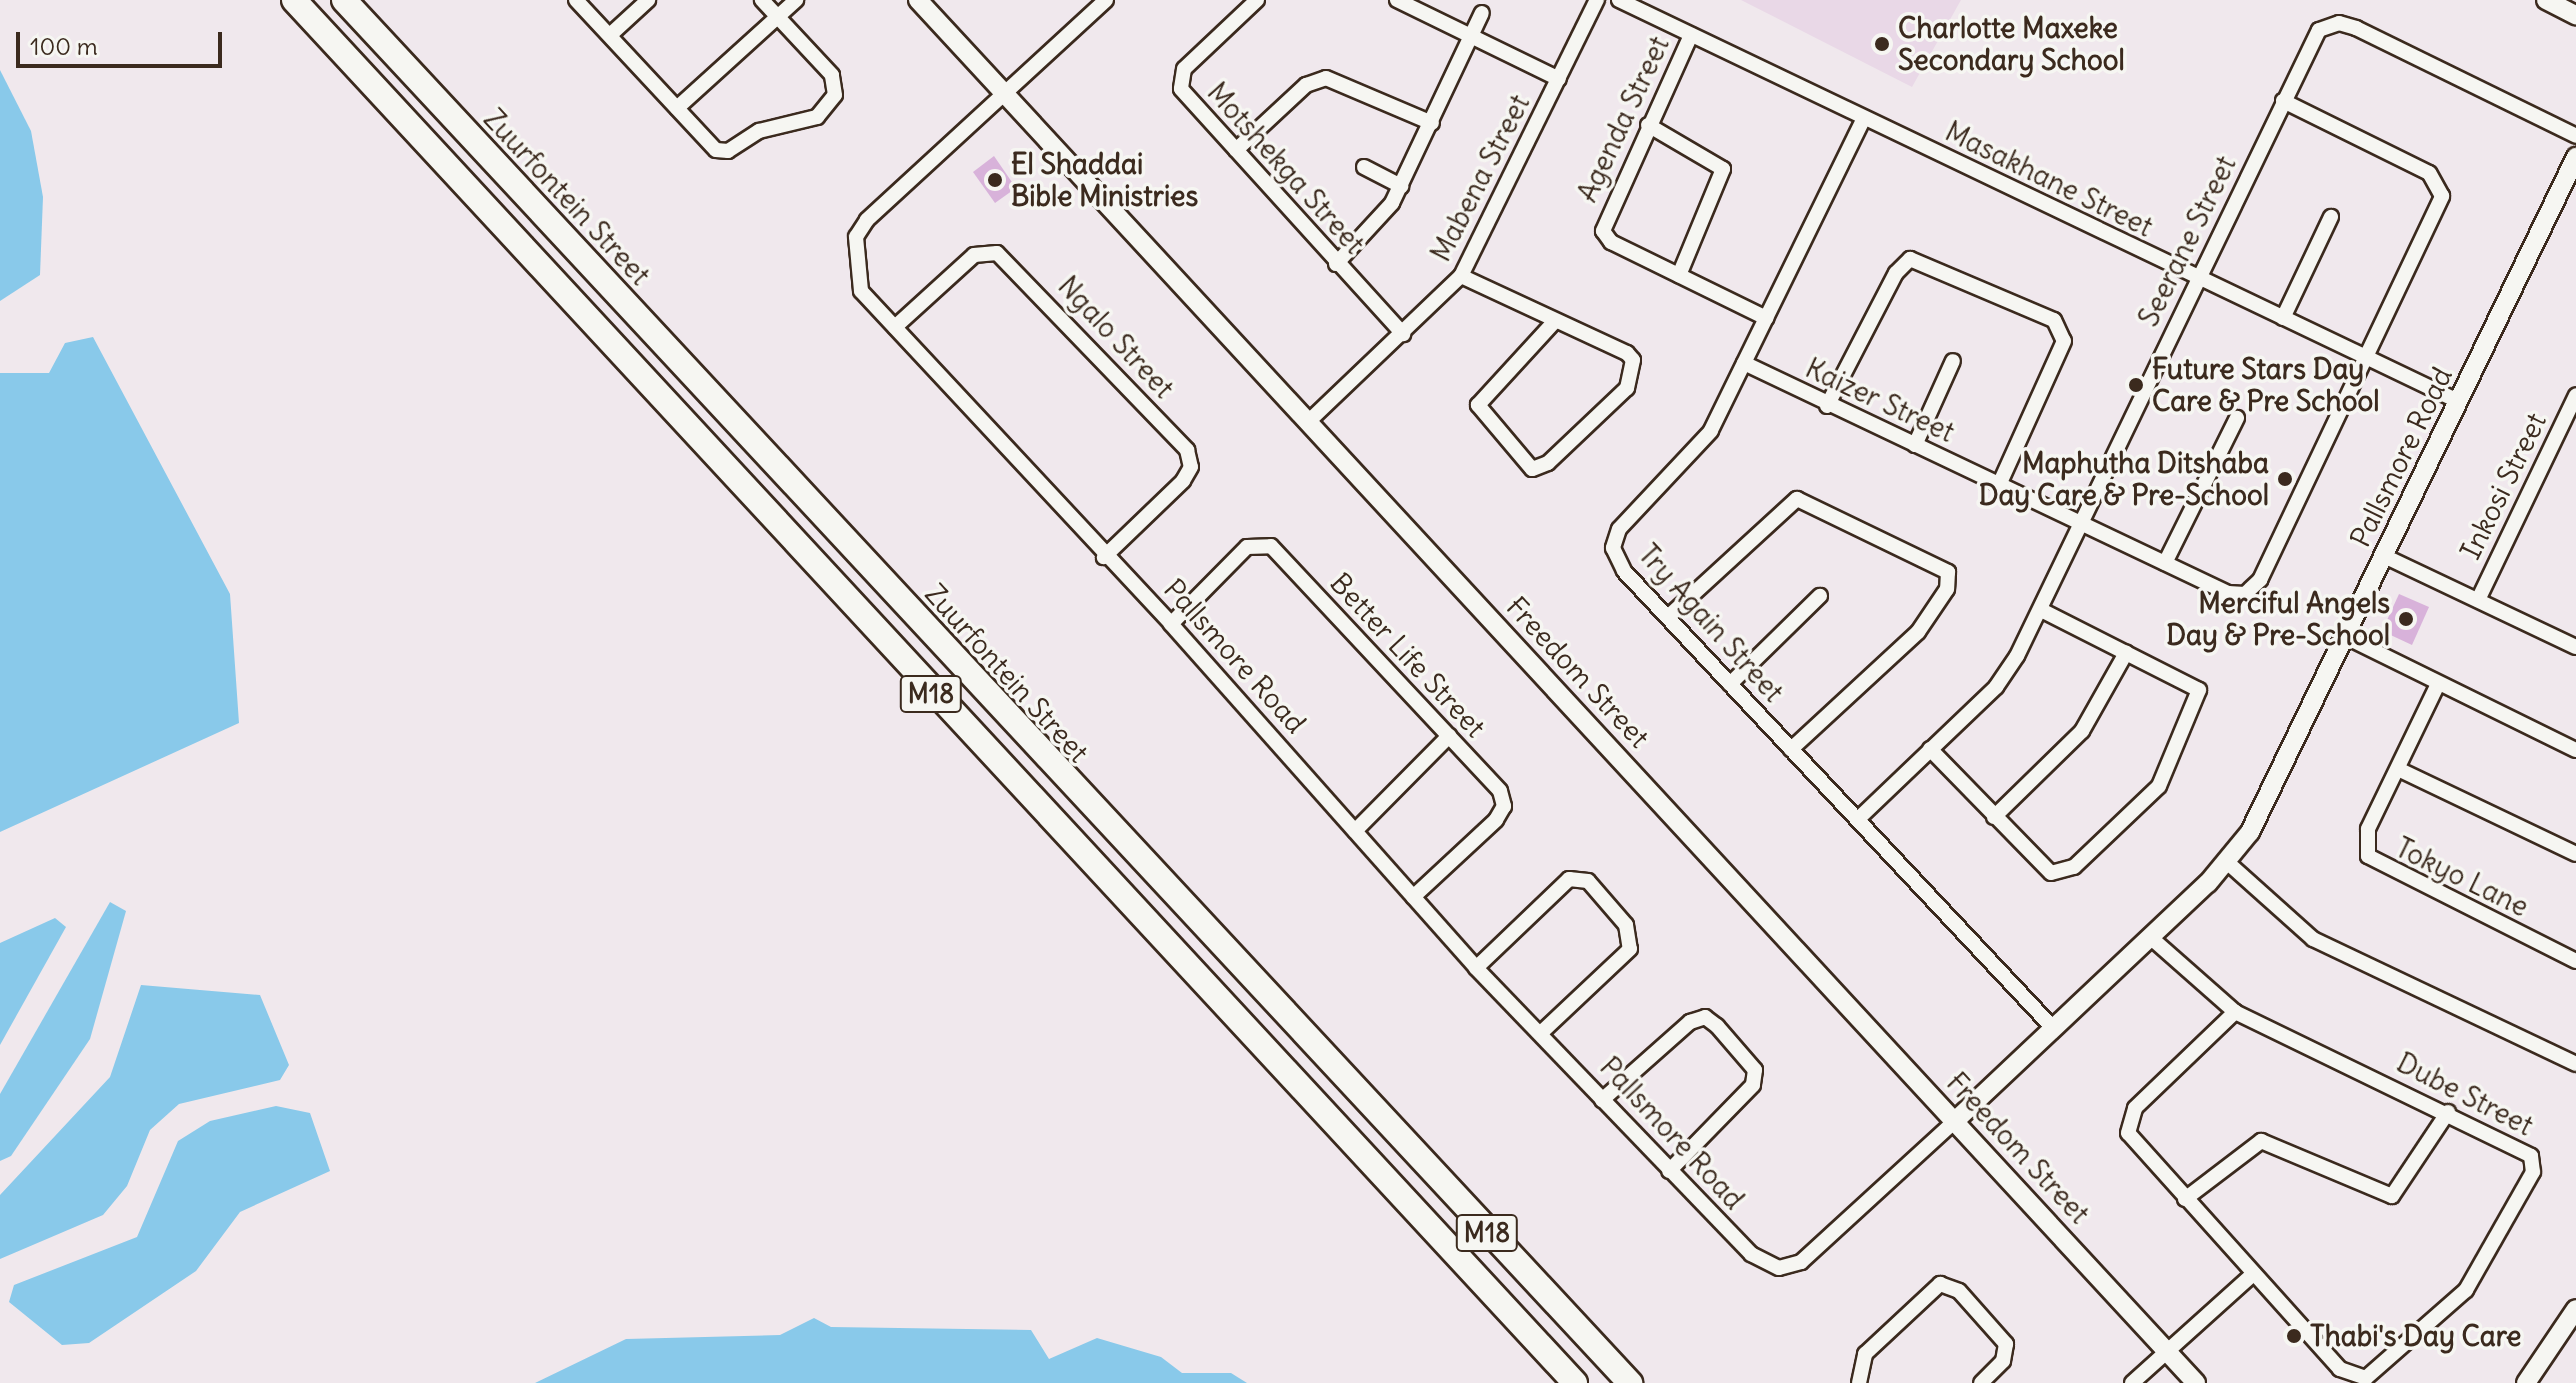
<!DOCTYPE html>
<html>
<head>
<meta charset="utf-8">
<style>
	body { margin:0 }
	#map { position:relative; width:2576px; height:1383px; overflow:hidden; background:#f0e8ed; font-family:Delius,sans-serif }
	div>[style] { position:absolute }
	.built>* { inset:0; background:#e9d8e7 }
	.water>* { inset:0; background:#89c9ea }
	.building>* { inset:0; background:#d8b2da }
	.roads { filter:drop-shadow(2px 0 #3b2a1e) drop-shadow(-2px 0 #3b2a1e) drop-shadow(0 2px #3b2a1e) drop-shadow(0 -2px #3b2a1e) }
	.minor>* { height:14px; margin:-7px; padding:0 7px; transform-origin:7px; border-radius:7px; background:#f6f6f2 }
	.tertiary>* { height:18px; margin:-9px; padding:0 9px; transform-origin:9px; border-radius:9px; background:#f6f6f2 }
	.primary>* { height:24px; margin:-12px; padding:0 12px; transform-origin:12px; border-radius:12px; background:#f6f6f2 }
	.dots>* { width:22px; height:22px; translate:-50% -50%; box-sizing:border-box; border:4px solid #f6f6f2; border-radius:50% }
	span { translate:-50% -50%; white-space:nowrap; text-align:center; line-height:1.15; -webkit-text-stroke:7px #f6f6f2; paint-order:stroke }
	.shield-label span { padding:2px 6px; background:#f6f6f2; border:2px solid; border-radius:6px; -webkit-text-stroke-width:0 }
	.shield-label { font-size:26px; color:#3b2a1e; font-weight:700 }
	.poi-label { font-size:28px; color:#3b2a1e; font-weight:700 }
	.left { translate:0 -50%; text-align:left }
	.right { translate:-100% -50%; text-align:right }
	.street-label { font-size:28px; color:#3b2a1e }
	.scale { position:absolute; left:16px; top:32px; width:206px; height:36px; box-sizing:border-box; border:4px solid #3b2a1e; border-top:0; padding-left:10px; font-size:24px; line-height:28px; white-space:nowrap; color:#3b2a1e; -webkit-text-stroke:6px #f6f6f2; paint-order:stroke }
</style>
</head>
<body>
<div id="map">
	<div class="built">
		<i style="clip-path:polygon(1741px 0,1961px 0,1912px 87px)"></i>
	</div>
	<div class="water">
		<i style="clip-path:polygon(0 70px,31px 131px,43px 197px,40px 275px,0 301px)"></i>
		<i style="clip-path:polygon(93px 337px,230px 594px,239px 723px,0 832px,0 373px,49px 373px,65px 343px)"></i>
		<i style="clip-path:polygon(110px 902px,126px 911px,90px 1039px,11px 1156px,0 1161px,0 1094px)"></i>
		<i style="clip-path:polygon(55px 918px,66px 927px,0 1045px,0 943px)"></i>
		<i style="clip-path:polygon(141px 985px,260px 995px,289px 1065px,280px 1080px,179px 1104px,150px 1130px,127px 1186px,103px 1215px,0 1259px,0 1195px,110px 1077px)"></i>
		<i style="clip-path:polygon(276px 1106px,310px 1113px,330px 1171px,240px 1212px,196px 1271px,89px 1343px,62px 1345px,9px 1302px,14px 1285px,137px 1237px,178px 1141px,210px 1121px)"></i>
		<i style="clip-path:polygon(814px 1318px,831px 1327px,1031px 1330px,1049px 1359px,1097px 1338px,1161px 1357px,1182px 1373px,1231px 1373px,1247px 1383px,535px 1383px,626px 1339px,780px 1335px)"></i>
	</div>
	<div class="building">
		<i style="clip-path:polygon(994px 156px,1016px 188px,995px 203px,973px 172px)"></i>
		<i style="clip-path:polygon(2399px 594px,2429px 607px,2412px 645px,2382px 631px)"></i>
	</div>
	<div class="roads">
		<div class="minor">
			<i style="left:576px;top:0;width:205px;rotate:47deg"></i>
			<i style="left:716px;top:150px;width:12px;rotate:5deg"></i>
			<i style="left:728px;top:151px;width:37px;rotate:-33deg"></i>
			<i style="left:759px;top:131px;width:60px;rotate:-13.6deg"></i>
			<i style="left:817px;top:117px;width:28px;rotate:-51deg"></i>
			<i style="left:835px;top:95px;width:20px;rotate:-99deg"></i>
			<i style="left:832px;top:75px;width:103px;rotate:-133deg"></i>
			<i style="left:1106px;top:0;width:325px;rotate:137.4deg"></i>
			<i style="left:867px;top:220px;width:20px;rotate:123deg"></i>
			<i style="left:856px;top:237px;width:54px;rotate:84.7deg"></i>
			<i style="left:861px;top:291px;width:455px;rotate:47deg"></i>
			<i style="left:1171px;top:624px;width:460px;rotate:48.4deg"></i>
			<i style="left:1476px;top:968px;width:397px;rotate:46.1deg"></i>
			<i style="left:1751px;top:1254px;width:31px;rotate:27deg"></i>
			<i style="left:1779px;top:1268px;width:23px;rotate:-15deg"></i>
			<i style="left:1801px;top:1262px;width:209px;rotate:-42.5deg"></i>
			<i style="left:1257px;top:0;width:100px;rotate:136.6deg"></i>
			<i style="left:1184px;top:69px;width:20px;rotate:99deg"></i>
			<i style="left:1181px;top:89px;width:331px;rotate:47.8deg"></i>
			<i style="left:1397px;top:0;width:180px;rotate:26deg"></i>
			<i style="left:1619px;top:0;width:930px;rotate:25.55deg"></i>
			<i style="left:610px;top:35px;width:52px;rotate:-42.6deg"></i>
			<i style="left:1691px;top:35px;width:215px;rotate:114.2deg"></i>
			<i style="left:1603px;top:231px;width:14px;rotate:54deg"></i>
			<i style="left:1611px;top:242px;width:173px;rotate:26.1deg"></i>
			<i style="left:677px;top:108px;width:161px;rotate:-42.2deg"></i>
			<i style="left:1864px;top:118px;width:348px;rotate:116.1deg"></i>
			<i style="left:1711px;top:431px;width:134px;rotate:133.2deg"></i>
			<i style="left:1619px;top:529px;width:20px;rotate:108deg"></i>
			<i style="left:1613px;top:548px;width:25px;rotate:64deg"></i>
			<i style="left:1624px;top:571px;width:627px;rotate:46.81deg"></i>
			<i style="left:1648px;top:125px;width:87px;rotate:30.4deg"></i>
			<i style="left:1723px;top:169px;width:115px;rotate:112.5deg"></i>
			<i style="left:1236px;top:150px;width:96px;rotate:-42.9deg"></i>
			<i style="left:1306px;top:85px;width:21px;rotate:-19deg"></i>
			<i style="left:1326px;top:78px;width:115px;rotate:23deg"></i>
			<i style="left:1364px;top:167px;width:42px;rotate:27.2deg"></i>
			<i style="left:1336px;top:264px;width:83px;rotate:-47.4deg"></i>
			<i style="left:1392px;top:203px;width:210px;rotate:-64.7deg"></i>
			<i style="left:1461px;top:276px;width:183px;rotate:24.9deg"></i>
			<i style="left:1627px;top:353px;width:9px;rotate:49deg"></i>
			<i style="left:1633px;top:360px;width:29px;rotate:102deg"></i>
			<i style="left:1627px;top:388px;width:109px;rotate:136.5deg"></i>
			<i style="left:1548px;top:463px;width:17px;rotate:159deg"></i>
			<i style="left:1532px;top:469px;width:84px;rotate:-130.2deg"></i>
			<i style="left:1478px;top:405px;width:114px;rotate:-47.5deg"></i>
			<i style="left:2283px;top:318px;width:112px;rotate:-64.6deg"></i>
			<i style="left:895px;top:327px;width:107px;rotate:-42.3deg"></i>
			<i style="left:974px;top:255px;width:23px;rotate:-5deg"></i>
			<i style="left:997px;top:253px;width:274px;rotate:46deg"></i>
			<i style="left:1187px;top:450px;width:17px;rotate:77deg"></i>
			<i style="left:1191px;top:467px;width:16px;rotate:120deg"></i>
			<i style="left:1183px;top:481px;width:110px;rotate:136.1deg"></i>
			<i style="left:1744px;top:363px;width:536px;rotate:25.42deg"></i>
			<i style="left:2228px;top:593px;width:17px;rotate:3deg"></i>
			<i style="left:2245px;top:594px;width:21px;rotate:-43deg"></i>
			<i style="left:2260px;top:580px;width:425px;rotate:-64.6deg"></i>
			<i style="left:2442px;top:196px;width:26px;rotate:-119deg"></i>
			<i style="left:2429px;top:173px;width:163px;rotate:-153.7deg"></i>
			<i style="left:1827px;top:406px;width:150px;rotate:-62.6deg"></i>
			<i style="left:1896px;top:273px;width:20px;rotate:-45deg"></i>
			<i style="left:1910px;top:259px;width:156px;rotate:23deg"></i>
			<i style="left:2054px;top:320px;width:23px;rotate:65deg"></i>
			<i style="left:2064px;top:341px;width:158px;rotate:114.3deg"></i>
			<i style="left:1308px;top:422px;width:211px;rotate:-43.7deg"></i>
			<i style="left:1461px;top:276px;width:308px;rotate:-63.8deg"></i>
			<i style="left:1915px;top:445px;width:92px;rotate:-65.7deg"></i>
			<i style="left:2384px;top:556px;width:212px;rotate:25.4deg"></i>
			<i style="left:2165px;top:563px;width:162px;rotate:-63.6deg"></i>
			<i style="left:2478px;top:600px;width:227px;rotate:-64.4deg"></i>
			<i style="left:1668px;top:617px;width:175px;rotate:-42.5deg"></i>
			<i style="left:1797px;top:499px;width:168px;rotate:25.8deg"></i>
			<i style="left:1948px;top:572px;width:17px;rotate:93deg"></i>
			<i style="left:1947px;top:589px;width:52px;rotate:124deg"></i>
			<i style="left:1918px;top:632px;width:173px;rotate:137.3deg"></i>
			<i style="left:1171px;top:624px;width:108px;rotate:-45.4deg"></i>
			<i style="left:1247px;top:547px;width:24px;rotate:-2deg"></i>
			<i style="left:1271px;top:546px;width:335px;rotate:46.9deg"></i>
			<i style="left:1500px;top:791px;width:16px;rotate:75deg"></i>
			<i style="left:1504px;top:806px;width:16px;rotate:120deg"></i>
			<i style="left:1496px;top:820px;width:113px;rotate:137.1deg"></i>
			<i style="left:2346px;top:637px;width:256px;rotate:26.2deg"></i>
			<i style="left:1730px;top:684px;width:126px;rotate:-44.4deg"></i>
			<i style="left:2438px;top:684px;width:161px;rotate:115.8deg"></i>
			<i style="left:2368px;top:829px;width:27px;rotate:90deg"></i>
			<i style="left:2368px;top:856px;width:233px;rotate:26.8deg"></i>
			<i style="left:1930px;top:749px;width:173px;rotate:45.7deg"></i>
			<i style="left:2051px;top:873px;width:24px;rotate:-15deg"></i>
			<i style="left:2074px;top:867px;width:117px;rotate:-43.6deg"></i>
			<i style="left:2159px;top:786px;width:104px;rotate:-67.4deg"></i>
			<i style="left:2199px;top:690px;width:177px;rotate:-153.1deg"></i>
			<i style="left:2398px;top:769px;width:197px;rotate:25.5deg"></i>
			<i style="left:1994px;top:817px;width:123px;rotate:-44.3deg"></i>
			<i style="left:2082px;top:731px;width:90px;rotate:-60.6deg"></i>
			<i style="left:1858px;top:819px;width:191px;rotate:-43.7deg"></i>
			<i style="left:1996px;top:687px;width:37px;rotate:-56deg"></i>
			<i style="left:2017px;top:656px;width:695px;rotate:-64.25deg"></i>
			<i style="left:2319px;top:30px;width:21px;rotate:-19deg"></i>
			<i style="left:2339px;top:23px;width:18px;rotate:16deg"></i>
			<i style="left:2356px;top:28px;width:245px;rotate:26.1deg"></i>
			<i style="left:1355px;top:831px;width:134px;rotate:-45.3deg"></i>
			<i style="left:2228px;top:863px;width:114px;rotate:41.8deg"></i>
			<i style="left:2313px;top:939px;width:291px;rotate:25.4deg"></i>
			<i style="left:2150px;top:937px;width:113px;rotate:41.4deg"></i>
			<i style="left:2235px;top:1012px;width:329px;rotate:25.9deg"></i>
			<i style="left:2531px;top:1156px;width:16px;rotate:83deg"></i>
			<i style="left:2533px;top:1172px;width:136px;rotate:119.6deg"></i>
			<i style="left:2466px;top:1290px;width:133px;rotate:138.7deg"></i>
			<i style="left:2366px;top:1378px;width:28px;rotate:-161deg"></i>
			<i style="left:2340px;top:1369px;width:317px;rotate:-131.9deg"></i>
			<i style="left:2128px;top:1133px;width:26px;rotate:-74deg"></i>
			<i style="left:2135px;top:1108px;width:139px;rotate:-43.8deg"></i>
			<i style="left:1476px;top:968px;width:129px;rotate:-43.7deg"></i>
			<i style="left:1569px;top:879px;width:19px;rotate:6deg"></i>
			<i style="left:1588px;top:881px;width:58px;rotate:49.2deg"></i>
			<i style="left:1626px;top:925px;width:24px;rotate:81deg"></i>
			<i style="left:1630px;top:949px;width:122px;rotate:136.7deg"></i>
			<i style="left:1602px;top:1100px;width:118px;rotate:-41.6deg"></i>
			<i style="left:1690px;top:1022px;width:16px;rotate:-18deg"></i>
			<i style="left:1705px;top:1017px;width:15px;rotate:37deg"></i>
			<i style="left:1717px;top:1026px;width:58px;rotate:49.2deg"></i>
			<i style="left:1755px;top:1070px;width:15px;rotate:98deg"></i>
			<i style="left:1753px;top:1085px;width:120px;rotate:134.3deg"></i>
			<i style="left:2185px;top:1199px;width:96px;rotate:-37.3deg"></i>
			<i style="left:2261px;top:1141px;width:142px;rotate:22.8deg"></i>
			<i style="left:2392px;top:1196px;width:101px;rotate:-56.3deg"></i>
			<i style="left:1859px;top:1383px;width:30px;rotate:-78deg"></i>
			<i style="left:1865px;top:1354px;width:103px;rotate:-43deg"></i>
			<i style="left:1940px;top:1284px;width:20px;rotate:20deg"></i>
			<i style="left:1959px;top:1291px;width:71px;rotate:48.4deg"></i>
			<i style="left:2006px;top:1344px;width:17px;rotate:100deg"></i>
			<i style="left:2003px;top:1361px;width:31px;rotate:135deg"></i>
			<i style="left:2132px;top:1383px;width:163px;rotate:-42deg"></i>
		</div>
		<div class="tertiary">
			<i style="left:918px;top:0;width:1883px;rotate:47.26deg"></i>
			<i style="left:2546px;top:0;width:34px;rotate:27deg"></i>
			<i style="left:1955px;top:1121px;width:347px;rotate:-43.3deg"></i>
			<i style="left:2208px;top:883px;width:66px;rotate:-50.5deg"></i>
			<i style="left:2250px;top:832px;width:750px;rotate:-64.22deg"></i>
			<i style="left:2526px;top:1383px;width:89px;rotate:-56deg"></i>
		</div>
		<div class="primary">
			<i style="left:294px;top:0;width:1885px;rotate:47.19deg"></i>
			<i style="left:344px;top:0;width:1889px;rotate:47.08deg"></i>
		</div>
	</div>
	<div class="dots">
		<i style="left:1882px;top:44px;background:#3b2a1e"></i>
		<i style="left:995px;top:180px;background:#3b2a1e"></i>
		<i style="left:2136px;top:385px;background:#3b2a1e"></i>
		<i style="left:2285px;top:479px;background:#3b2a1e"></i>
		<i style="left:2406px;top:619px;background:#3b2a1e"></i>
		<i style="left:2294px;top:1336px;background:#3b2a1e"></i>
	</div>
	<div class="shield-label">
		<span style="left:931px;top:694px">M18</span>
		<span style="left:1487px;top:1233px">M18</span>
	</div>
	<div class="poi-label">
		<span class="left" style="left:1898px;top:44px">Charlotte Maxeke<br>Secondary School</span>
		<span class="left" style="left:1011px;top:180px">El Shaddai<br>Bible Ministries</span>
		<span class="left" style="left:2152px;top:385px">Future Stars Day<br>Care &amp; Pre School</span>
		<span class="right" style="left:2269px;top:479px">Maphutha Ditshaba<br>Day Care &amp; Pre-School</span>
		<span class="right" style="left:2390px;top:619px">Merciful Angels<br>Day &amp; Pre-School</span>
		<span class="left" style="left:2310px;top:1336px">Thabi's Day Care</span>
	</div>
	<div class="street-label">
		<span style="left:1623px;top:119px;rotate:-65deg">Agenda Street</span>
		<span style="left:1286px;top:168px;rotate:48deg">Motshekga Street</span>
		<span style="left:1480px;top:178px;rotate:-63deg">Mabena Street</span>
		<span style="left:2049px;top:179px;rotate:26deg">Masakhane Street</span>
		<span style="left:567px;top:197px;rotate:47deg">Zuurfontein Street</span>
		<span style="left:2187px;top:241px;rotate:-64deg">Seerane Street</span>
		<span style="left:1116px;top:337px;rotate:47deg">Ngalo Street</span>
		<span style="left:1880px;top:400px;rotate:25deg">Kaizer Street</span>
		<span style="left:2401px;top:457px;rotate:-64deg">Pallsmore Road</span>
		<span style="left:2503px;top:486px;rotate:-64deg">Inkosi Street</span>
		<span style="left:1711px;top:623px;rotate:48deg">Try Again Street</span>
		<span style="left:1408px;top:655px;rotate:47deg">Better Life Street</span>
		<span style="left:1235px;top:656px;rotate:48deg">Pallsmore Road</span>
		<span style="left:1578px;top:672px;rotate:47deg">Freedom Street</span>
		<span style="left:1007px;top:673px;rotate:48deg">Zuurfontein Street</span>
		<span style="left:2462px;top:877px;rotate:26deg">Tokyo Lane</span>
		<span style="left:2465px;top:1094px;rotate:27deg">Dube Street</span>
		<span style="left:1672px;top:1133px;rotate:47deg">Pallsmore Road</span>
		<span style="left:2018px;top:1148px;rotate:47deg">Freedom Street</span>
	</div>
	<div class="scale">100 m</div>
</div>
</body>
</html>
